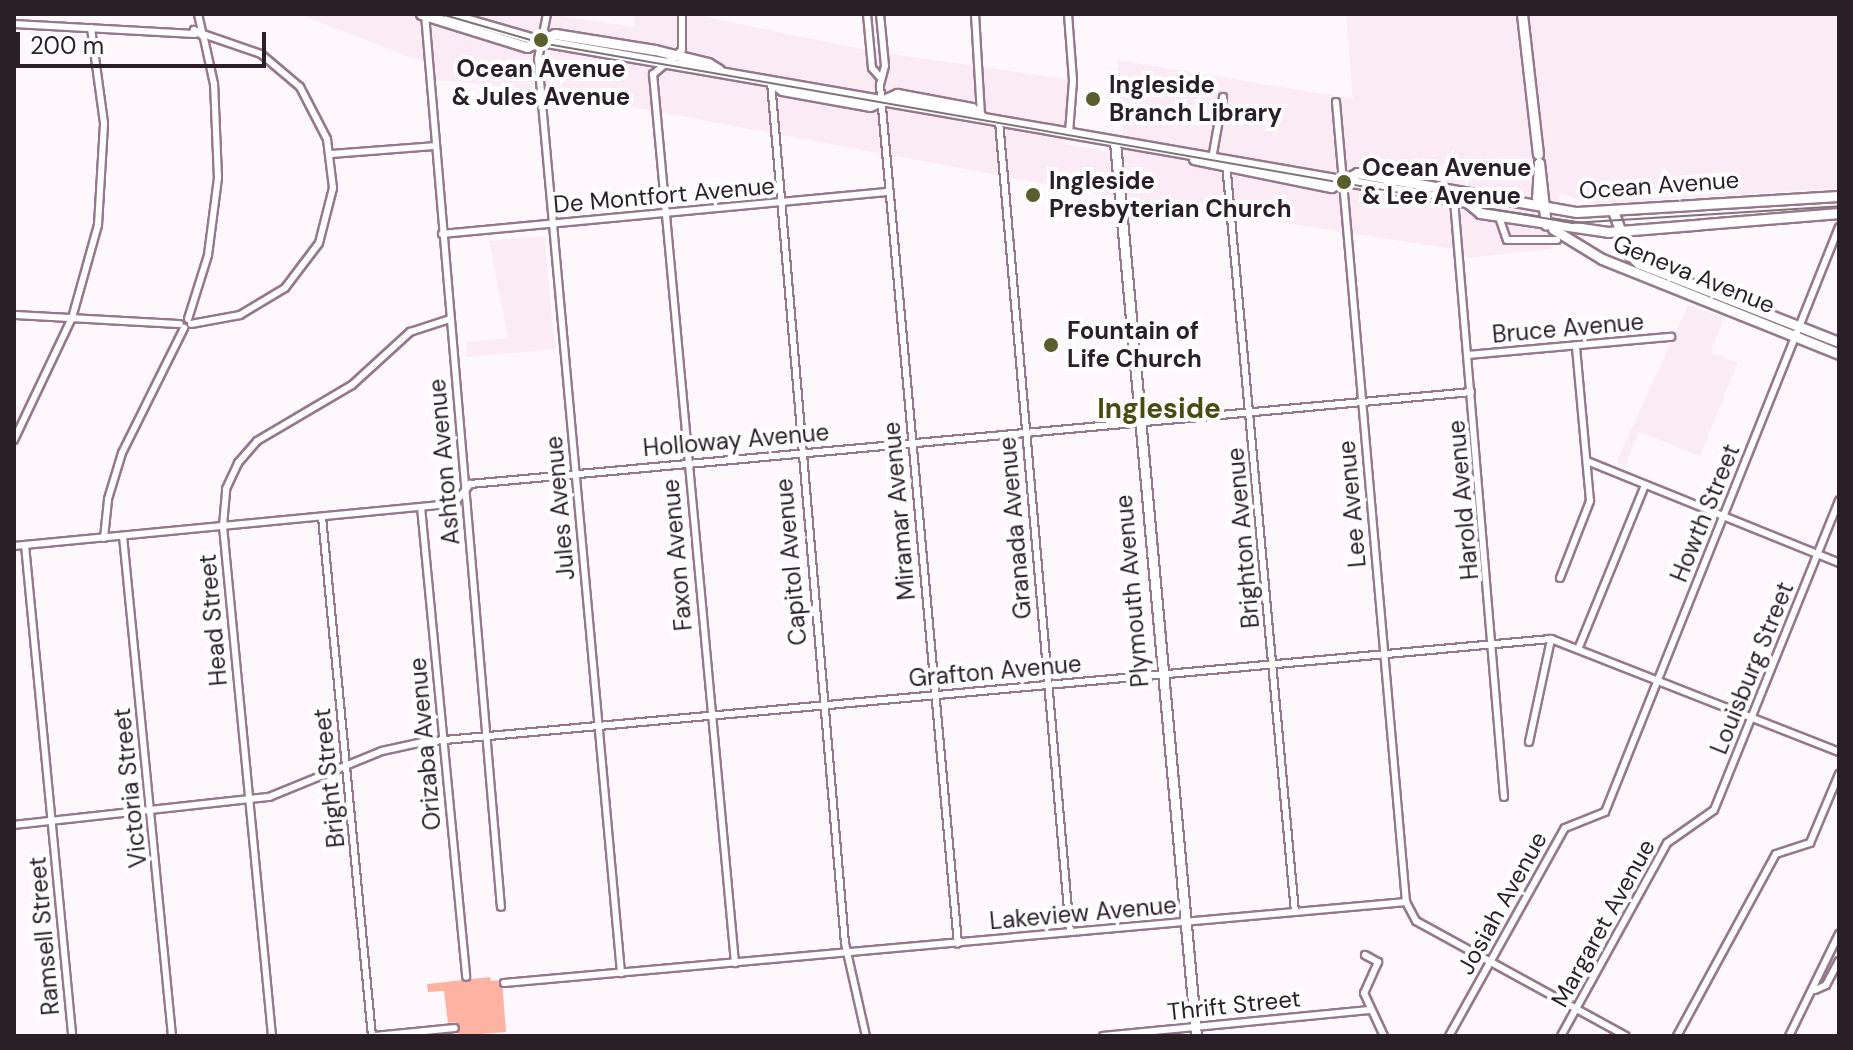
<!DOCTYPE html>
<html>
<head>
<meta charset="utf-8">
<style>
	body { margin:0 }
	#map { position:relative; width:1853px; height:1050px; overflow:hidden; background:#fef7fb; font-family:"DM Sans",sans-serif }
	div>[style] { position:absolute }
	.built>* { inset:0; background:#fbebf5 }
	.green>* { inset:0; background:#feb3a2 }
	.roads { filter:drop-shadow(2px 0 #95788b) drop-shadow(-2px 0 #95788b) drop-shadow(0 2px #95788b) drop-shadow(0 -2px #95788b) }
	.street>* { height:6px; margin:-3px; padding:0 3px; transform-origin:3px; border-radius:3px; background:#fff }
	.secondary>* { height:9px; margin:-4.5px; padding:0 4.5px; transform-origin:4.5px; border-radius:4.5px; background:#fff }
	.tram>* { height:2px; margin:-1px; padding:0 1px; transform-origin:1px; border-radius:1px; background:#7e747a }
	.dots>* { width:22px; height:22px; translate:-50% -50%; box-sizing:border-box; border:4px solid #fff; border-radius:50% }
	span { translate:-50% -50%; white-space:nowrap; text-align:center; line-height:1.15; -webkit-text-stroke:8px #fff; paint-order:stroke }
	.poi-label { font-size:24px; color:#2b1f27; font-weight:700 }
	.left { translate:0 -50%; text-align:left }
	.street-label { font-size:24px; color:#2b1f27 }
	.quarter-label { font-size:28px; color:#474d11; font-weight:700 }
	.frame { position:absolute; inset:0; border:16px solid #2b1f27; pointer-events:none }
	.scale { position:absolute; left:16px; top:32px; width:250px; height:36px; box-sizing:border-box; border:4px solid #2b1f27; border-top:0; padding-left:10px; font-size:24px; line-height:28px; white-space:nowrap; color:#2b1f27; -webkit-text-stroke:6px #fff; paint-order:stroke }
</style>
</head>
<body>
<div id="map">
	<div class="built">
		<i style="clip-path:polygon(299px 14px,548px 14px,634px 27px,634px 14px,692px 14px,870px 51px,1067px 79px,1065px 144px,1125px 155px,1117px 60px,1353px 99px,1346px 14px,1839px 14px,1839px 188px,1589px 204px,1560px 193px,1551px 249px,1468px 258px,1453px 249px,1104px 195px,541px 90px,427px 79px,425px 63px)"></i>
		<i style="clip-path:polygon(544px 236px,555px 349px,467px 357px,466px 342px,508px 338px,489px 241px)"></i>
		<i style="clip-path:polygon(1688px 305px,1724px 318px,1711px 352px,1738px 363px,1700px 456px,1639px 432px,1625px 466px,1616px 463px)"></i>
	</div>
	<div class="green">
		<i style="clip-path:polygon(490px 977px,491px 981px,502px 980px,506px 1032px,458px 1036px,456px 1022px,448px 1023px,444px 991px,428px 992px,427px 984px)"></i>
	</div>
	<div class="roads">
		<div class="street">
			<i style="left:198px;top:14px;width:17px;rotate:77deg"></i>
			<i style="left:425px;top:14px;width:896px;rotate:85.14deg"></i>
			<i style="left:547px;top:14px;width:46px;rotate:101.3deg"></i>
			<i style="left:538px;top:59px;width:918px;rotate:84.81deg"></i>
			<i style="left:682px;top:14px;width:36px;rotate:90deg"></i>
			<i style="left:682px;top:50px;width:38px;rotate:140deg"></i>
			<i style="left:653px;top:74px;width:893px;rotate:84.73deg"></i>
			<i style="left:867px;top:14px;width:54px;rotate:84.7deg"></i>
			<i style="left:872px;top:68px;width:11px;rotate:49deg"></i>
			<i style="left:880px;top:14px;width:52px;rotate:84.5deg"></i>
			<i style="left:885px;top:66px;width:20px;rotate:105deg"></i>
			<i style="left:880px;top:85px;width:862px;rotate:84.81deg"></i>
			<i style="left:975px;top:14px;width:100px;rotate:86.6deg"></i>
			<i style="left:1068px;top:14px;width:67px;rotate:85.7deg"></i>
			<i style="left:1073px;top:81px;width:52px;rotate:94.4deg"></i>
			<i style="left:14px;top:24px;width:181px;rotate:3.2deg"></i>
			<i style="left:771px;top:82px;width:864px;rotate:85.09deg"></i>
			<i style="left:845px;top:943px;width:95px;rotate:77.3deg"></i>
			<i style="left:1336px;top:102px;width:803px;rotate:85deg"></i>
			<i style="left:999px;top:121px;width:814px;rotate:85deg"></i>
			<i style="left:331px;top:154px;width:103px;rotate:-4.4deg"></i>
			<i style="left:1212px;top:159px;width:63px;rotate:-79.9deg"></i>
			<i style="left:1226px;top:163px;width:752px;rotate:84.74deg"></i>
			<i style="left:1454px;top:200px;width:599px;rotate:85.21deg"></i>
			<i style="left:1499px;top:217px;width:24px;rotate:71deg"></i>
			<i style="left:1507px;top:240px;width:50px"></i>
			<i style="left:442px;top:234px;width:449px;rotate:-5.4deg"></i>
			<i style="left:14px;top:315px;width:166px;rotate:3.1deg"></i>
			<i style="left:188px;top:319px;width:67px;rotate:-72.6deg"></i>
			<i style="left:208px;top:255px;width:78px;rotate:-82.6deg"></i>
			<i style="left:218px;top:178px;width:94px;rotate:-92.4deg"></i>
			<i style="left:214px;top:84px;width:51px;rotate:-102.4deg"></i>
			<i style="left:203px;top:34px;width:10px;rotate:-156deg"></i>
			<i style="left:194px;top:30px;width:11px;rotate:34deg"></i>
			<i style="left:191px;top:324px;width:50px;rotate:-10.4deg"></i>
			<i style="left:240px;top:315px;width:52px;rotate:-31deg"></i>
			<i style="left:285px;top:288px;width:56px;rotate:-52.9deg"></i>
			<i style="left:319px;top:243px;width:57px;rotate:-75.7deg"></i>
			<i style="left:333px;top:188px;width:49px;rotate:-97deg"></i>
			<i style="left:327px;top:139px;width:59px;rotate:-117.4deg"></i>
			<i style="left:300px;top:87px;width:51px;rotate:-139.8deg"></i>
			<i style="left:261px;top:54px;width:61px;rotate:-161deg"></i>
			<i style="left:1468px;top:355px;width:204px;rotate:-5.1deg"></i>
			<i style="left:14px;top:440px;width:135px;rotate:-64.6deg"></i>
			<i style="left:72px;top:318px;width:97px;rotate:-74.4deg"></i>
			<i style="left:98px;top:225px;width:102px;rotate:-86.6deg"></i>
			<i style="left:104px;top:123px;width:96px;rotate:-97.8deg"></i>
			<i style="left:1587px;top:461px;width:272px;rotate:22deg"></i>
			<i style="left:421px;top:507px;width:472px;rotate:84.5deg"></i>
			<i style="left:322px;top:517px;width:521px;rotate:84.5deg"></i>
			<i style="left:123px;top:536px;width:502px;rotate:84.4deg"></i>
			<i style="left:104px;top:538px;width:39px;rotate:-84deg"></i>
			<i style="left:108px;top:499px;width:48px;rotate:-73.1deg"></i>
			<i style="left:122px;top:453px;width:140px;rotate:-63.6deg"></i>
			<i style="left:25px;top:545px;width:493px;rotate:84.5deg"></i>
			<i style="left:14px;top:546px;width:442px;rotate:-5.5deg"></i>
			<i style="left:454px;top:504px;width:26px;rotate:-51deg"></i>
			<i style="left:470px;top:484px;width:1005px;rotate:-5.25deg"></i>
			<i style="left:1560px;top:578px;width:83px;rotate:-68.7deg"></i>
			<i style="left:1590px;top:501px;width:156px;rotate:-95.2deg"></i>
			<i style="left:1579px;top:647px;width:175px;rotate:-67.8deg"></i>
			<i style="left:1529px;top:742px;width:105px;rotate:-77.9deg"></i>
			<i style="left:14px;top:825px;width:257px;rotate:-6.3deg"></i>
			<i style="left:269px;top:797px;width:122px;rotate:-22.2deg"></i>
			<i style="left:382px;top:751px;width:42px;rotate:-12.4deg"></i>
			<i style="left:423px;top:742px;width:1133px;rotate:-5.22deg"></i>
			<i style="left:1551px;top:639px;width:309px;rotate:21.4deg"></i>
			<i style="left:1365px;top:955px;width:15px;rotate:28deg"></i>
			<i style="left:1378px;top:962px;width:34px;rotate:114deg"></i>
			<i style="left:1364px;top:993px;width:47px;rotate:65.1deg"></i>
			<i style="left:504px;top:983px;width:906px;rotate:-5.13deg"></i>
			<i style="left:1406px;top:902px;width:21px;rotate:62deg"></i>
			<i style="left:1416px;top:921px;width:239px;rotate:28.7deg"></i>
			<i style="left:1815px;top:990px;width:12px;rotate:-24deg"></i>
			<i style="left:1826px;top:985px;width:27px;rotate:-62deg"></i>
			<i style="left:272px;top:1036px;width:512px;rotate:-95.49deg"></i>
			<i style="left:223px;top:526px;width:37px;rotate:-85deg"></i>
			<i style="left:226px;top:489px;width:29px;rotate:-65deg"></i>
			<i style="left:238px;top:463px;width:29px;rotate:-49deg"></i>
			<i style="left:257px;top:441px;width:110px;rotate:-30.5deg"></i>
			<i style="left:352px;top:385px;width:79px;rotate:-42.4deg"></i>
			<i style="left:410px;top:332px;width:42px;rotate:-18deg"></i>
			<i style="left:375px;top:1036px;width:80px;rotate:-5.7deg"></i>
			<i style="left:1103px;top:1036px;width:267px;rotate:-5.6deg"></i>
			<i style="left:1449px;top:1036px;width:238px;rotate:-60.9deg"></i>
			<i style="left:1565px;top:828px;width:43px;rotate:-21.8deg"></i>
			<i style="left:1605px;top:812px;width:630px;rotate:-68.2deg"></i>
			<i style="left:1561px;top:1036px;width:220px;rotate:-61.2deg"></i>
			<i style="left:1667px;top:843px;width:57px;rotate:-35.1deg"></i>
			<i style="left:1714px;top:810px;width:334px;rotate:-68deg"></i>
			<i style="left:1677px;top:1036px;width:207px;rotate:-61.5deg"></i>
			<i style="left:1776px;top:854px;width:36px;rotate:-18deg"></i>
			<i style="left:1810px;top:843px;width:75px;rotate:-67.2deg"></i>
			<i style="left:1789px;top:1036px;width:114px;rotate:-63.9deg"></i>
		</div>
		<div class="secondary">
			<i style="left:421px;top:14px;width:111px;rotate:17.3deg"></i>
			<i style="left:527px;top:47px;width:31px;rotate:-25deg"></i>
			<i style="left:555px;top:34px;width:101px;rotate:9.1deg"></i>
			<i style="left:655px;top:50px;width:55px;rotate:13.8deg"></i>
			<i style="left:708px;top:63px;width:13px;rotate:32deg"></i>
			<i style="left:448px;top:14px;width:97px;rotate:16.2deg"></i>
			<i style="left:541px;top:41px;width:940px;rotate:9.86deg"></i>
			<i style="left:1467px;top:202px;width:16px;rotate:-11deg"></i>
			<i style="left:1522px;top:14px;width:141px;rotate:83.5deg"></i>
			<i style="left:773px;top:83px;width:11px;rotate:38deg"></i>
			<i style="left:782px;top:90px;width:89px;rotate:10.3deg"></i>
			<i style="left:870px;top:106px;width:30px;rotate:-24deg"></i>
			<i style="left:897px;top:94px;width:76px;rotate:10.6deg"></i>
			<i style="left:972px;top:108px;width:13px;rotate:42deg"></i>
			<i style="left:1115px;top:142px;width:898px;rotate:84.82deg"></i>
			<i style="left:1194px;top:159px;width:140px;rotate:11.6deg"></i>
			<i style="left:1331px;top:187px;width:30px;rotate:-28deg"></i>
			<i style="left:1357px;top:173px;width:223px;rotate:10.1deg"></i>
			<i style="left:1577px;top:212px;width:262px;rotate:-3.5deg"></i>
			<i style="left:1539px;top:163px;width:62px;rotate:83.6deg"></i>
			<i style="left:1539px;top:163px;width:34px;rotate:93deg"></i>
			<i style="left:1537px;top:197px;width:14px;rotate:60deg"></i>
			<i style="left:1467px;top:202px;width:17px;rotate:40deg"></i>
			<i style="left:1480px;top:213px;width:129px;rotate:8.4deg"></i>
			<i style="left:1608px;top:232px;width:232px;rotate:-4.7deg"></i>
			<i style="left:1613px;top:211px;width:46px;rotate:69.6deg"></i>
			<i style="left:1629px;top:254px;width:13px;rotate:45deg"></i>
			<i style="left:1638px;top:263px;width:216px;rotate:21.5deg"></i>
			<i style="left:1553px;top:229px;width:57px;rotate:31.5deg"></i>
			<i style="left:1602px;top:259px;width:255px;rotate:21.8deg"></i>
		</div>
	</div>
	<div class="tram">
		<i style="left:441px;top:14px;width:104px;rotate:16.2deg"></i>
		<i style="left:541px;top:43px;width:1047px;rotate:9.9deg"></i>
		<i style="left:1572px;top:223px;width:268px;rotate:-3.6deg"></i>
	</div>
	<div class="dots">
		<i style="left:541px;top:40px;background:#585e2d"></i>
		<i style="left:1093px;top:99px;background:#585e2d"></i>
		<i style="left:1344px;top:182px;background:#585e2d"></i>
		<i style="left:1033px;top:195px;background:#585e2d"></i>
		<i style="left:1051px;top:345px;background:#585e2d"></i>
	</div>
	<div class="poi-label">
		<span style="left:541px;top:83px">Ocean Avenue<br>&amp; Jules Avenue</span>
		<span class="left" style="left:1109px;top:99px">Ingleside<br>Branch Library</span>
		<span class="left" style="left:1362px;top:182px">Ocean Avenue<br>&amp; Lee Avenue</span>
		<span class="left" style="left:1049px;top:195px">Ingleside<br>Presbyterian Church</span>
		<span class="left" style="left:1067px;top:345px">Fountain of<br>Life Church</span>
	</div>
	<div class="street-label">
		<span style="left:1659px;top:185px;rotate:-4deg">Ocean Avenue</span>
		<span style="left:664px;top:195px;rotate:-5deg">De Montfort Avenue</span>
		<span style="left:1694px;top:274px;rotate:22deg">Geneva Avenue</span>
		<span style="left:1568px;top:328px;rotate:-5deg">Bruce Avenue</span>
		<span style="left:736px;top:440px;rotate:-5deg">Holloway Avenue</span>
		<span style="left:444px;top:462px;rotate:-95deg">Ashton Avenue</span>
		<span style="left:1463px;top:500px;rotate:-95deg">Harold Avenue</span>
		<span style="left:1352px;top:504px;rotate:-95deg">Lee Avenue</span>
		<span style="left:560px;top:508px;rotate:-95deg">Jules Avenue</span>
		<span style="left:899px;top:511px;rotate:-95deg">Miramar Avenue</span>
		<span style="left:1705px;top:513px;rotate:-68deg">Howth Street</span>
		<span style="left:1015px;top:528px;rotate:-95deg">Granada Avenue</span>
		<span style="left:1243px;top:538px;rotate:-95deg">Brighton Avenue</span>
		<span style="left:677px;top:555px;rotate:-95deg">Faxon Avenue</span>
		<span style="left:791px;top:562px;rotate:-95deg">Capitol Avenue</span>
		<span style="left:1132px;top:591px;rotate:-95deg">Plymouth Avenue</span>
		<span style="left:213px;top:620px;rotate:-95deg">Head Street</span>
		<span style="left:1752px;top:668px;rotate:-68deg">Louisburg Street</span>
		<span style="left:995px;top:671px;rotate:-5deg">Grafton Avenue</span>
		<span style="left:425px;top:744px;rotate:-95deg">Orizaba Avenue</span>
		<span style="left:329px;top:778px;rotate:-96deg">Bright Street</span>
		<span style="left:130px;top:788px;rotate:-96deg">Victoria Street</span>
		<span style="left:1502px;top:903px;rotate:-61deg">Josiah Avenue</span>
		<span style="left:1083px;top:913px;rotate:-5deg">Lakeview Avenue</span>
		<span style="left:1603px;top:923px;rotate:-61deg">Margaret Avenue</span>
		<span style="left:44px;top:936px;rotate:-95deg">Ramsell Street</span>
		<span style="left:1234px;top:1005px;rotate:-6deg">Thrift Street</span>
	</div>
	<div class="quarter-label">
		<span style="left:1159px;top:409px">Ingleside</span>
	</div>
	<div class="frame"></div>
	<div class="scale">200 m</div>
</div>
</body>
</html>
